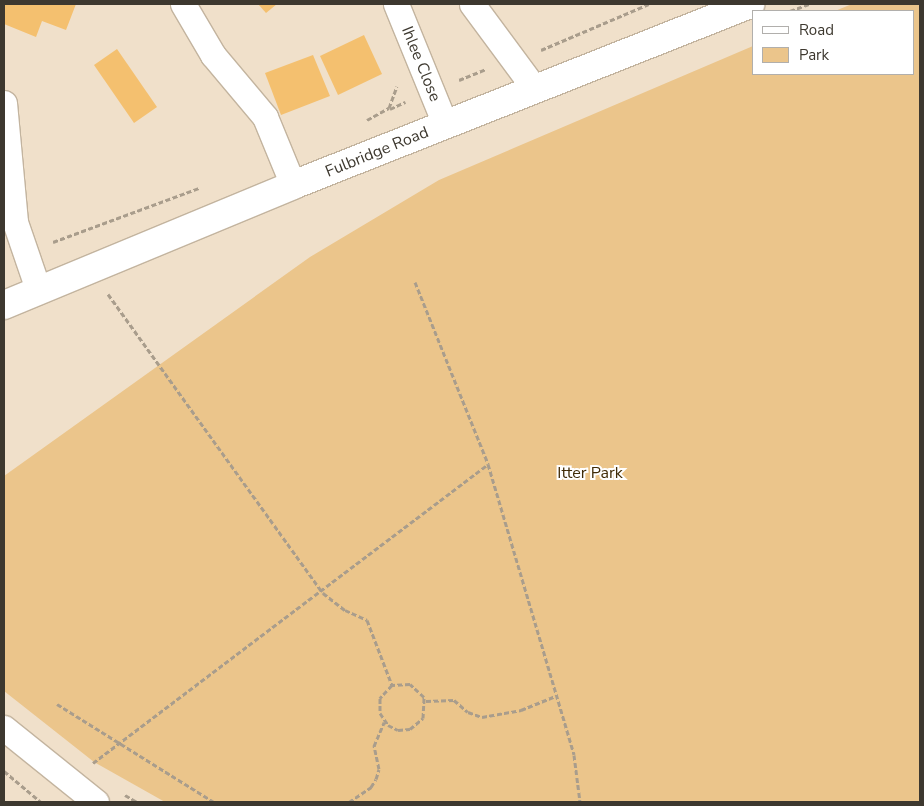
<!DOCTYPE html>
<html>
<head>
<meta charset="utf-8">
<style>
	body { margin:0 }
	#map { position:relative; width:924px; height:806px; overflow:hidden; background:#f0e0ca; font-family:"Nunito Sans",sans-serif }
	div>[style] { position:absolute }
	.green>* { inset:0; background:#ebc58b }
	.building>* { inset:0; background:#f4c06f }
	.path>* { height:3px; margin-top:-1.5px; transform-origin:0; background:repeating-linear-gradient(90deg,#a99d8c 0 5px,transparent 0 7.5px) }
	.roads { filter:drop-shadow(1px 0 #c3b49f) drop-shadow(-1px 0 #c3b49f) drop-shadow(0 1px #c3b49f) drop-shadow(0 -1px #c3b49f) }
	.minor>* { height:25px; margin:-12.5px; padding:0 12.5px; transform-origin:12.5px; border-radius:12.5px; background:#fff }
	.tertiary>* { height:28px; margin:-14px; padding:0 14px; transform-origin:14px; border-radius:14px; background:#fff }
	span { translate:-50% -50%; white-space:nowrap; text-align:center; line-height:1.15; -webkit-text-stroke:4px #fff; paint-order:stroke }
	.street-label { font-size:16px; color:#3d382f }
	.park-label { font-size:16px; color:#402b06 }
	.frame { position:absolute; inset:0; border:5px solid #3d382f; pointer-events:none }
	.legend { position:absolute; left:752px; top:10px; width:162px; height:65px; box-sizing:border-box; background:#fff; border:1px solid #b1afac; margin:0; padding:6px 9px; list-style:none; font-size:15px; color:#3d382f }
	.legend li { display:flex; align-items:center; gap:10px; height:25px }
	.legend b { width:25px; border:1px solid #b1afac }
</style>
</head>
<body>
<div id="map">
	<div class="green">
		<i style="clip-path:polygon(852px 4px,920px 4px,920px 802px,165px 802px,94px 762px,4px 691px,4px 476px,310px 257px,439px 180px,753px 46px,753px 74px,913px 74px,913px 11px,835px 11px)"></i>
	</div>
	<div class="building">
		<i style="clip-path:polygon(4px 4px,76px 4px,66px 30px,42px 21px,36px 37px,4px 24px)"></i>
		<i style="clip-path:polygon(258px 4px,277px 4px,266px 13px)"></i>
		<i style="clip-path:polygon(364px 35px,382px 74px,338px 95px,320px 56px)"></i>
		<i style="clip-path:polygon(117px 49px,157px 107px,134px 123px,94px 65px)"></i>
		<i style="clip-path:polygon(313px 55px,330px 96px,281px 115px,265px 73px)"></i>
	</div>
	<div class="path">
		<i style="left:790px;top:11px;width:20px;rotate:-20deg"></i>
		<i style="left:541px;top:50px;width:117px;rotate:-23.1deg"></i>
		<i style="left:459px;top:80px;width:29px;rotate:-22deg"></i>
		<i style="left:390px;top:109px;width:17px;rotate:-25deg"></i>
		<i style="left:367px;top:120px;width:25px;rotate:-29deg"></i>
		<i style="left:389px;top:108px;width:23px;rotate:-70deg"></i>
		<i style="left:53px;top:242px;width:156px;rotate:-20.3deg"></i>
		<i style="left:415px;top:282px;width:196px;rotate:68.1deg"></i>
		<i style="left:108px;top:294px;width:368px;rotate:54.3deg"></i>
		<i style="left:323px;top:593px;width:28px;rotate:38deg"></i>
		<i style="left:345px;top:610px;width:24px;rotate:24deg"></i>
		<i style="left:367px;top:620px;width:70px;rotate:69deg"></i>
		<i style="left:392px;top:685px;width:18px;rotate:133deg"></i>
		<i style="left:380px;top:698px;width:15px;rotate:90deg"></i>
		<i style="left:380px;top:713px;width:14px;rotate:56deg"></i>
		<i style="left:388px;top:725px;width:11px;rotate:27deg"></i>
		<i style="left:398px;top:730px;width:12px;rotate:-5deg"></i>
		<i style="left:410px;top:729px;width:17px;rotate:-40deg"></i>
		<i style="left:423px;top:718px;width:21px;rotate:-87deg"></i>
		<i style="left:424px;top:697px;width:19px;rotate:-137deg"></i>
		<i style="left:410px;top:684px;width:18px;rotate:177deg"></i>
		<i style="left:426px;top:701px;width:28px;rotate:-2deg"></i>
		<i style="left:454px;top:700px;width:18px;rotate:41deg"></i>
		<i style="left:468px;top:712px;width:15px;rotate:20deg"></i>
		<i style="left:482px;top:717px;width:40px;rotate:-10deg"></i>
		<i style="left:521px;top:710px;width:38px;rotate:-22deg"></i>
		<i style="left:57px;top:704px;width:185px;rotate:32deg"></i>
		<i style="left:93px;top:763px;width:495px;rotate:-37.1deg"></i>
		<i style="left:488px;top:464px;width:303px;rotate:73.5deg"></i>
		<i style="left:574px;top:755px;width:47px;rotate:82.7deg"></i>
		<i style="left:4px;top:771px;width:48px;rotate:40deg"></i>
		<i style="left:125px;top:795px;width:14px;rotate:30deg"></i>
		<i style="left:349px;top:802px;width:27px;rotate:-34deg"></i>
		<i style="left:371px;top:787px;width:9px;rotate:-58deg"></i>
		<i style="left:376px;top:779px;width:10px;rotate:-73deg"></i>
		<i style="left:379px;top:769px;width:24px;rotate:-102deg"></i>
		<i style="left:374px;top:746px;width:26px;rotate:-67deg"></i>
	</div>
	<div class="roads">
		<div class="minor">
			<i style="left:183px;top:4px;width:59px;rotate:59.5deg"></i>
			<i style="left:213px;top:55px;width:81px;rotate:50deg"></i>
			<i style="left:265px;top:117px;width:74px;rotate:67.6deg"></i>
			<i style="left:396px;top:4px;width:130px;rotate:67.8deg"></i>
			<i style="left:472px;top:4px;width:106px;rotate:53.5deg"></i>
			<i style="left:4px;top:103px;width:120px;rotate:84.7deg"></i>
			<i style="left:15px;top:222px;width:71px;rotate:71.1deg"></i>
			<i style="left:4px;top:728px;width:118px;rotate:38.8deg"></i>
		</div>
		<div class="tertiary">
			<i style="left:4px;top:305px;width:313px;rotate:-22.5deg"></i>
			<i style="left:293px;top:185px;width:492px;rotate:-21.6deg"></i>
		</div>
	</div>
	<div class="street-label">
		<span style="left:421px;top:64px;rotate:68deg">Ihlee Close</span>
		<span style="left:377px;top:152px;rotate:-22deg">Fulbridge Road</span>
	</div>
	<div class="park-label">
		<span style="left:590px;top:473px">Itter Park</span>
	</div>
	<div class="frame"></div>
	<ul class="legend">
	<li><b style="height:6px;background:#fff"></b>Road</li>
	<li><b style="height:14px;background:#ebc58b"></b>Park</li>
	</ul>
</div>
</body>
</html>
